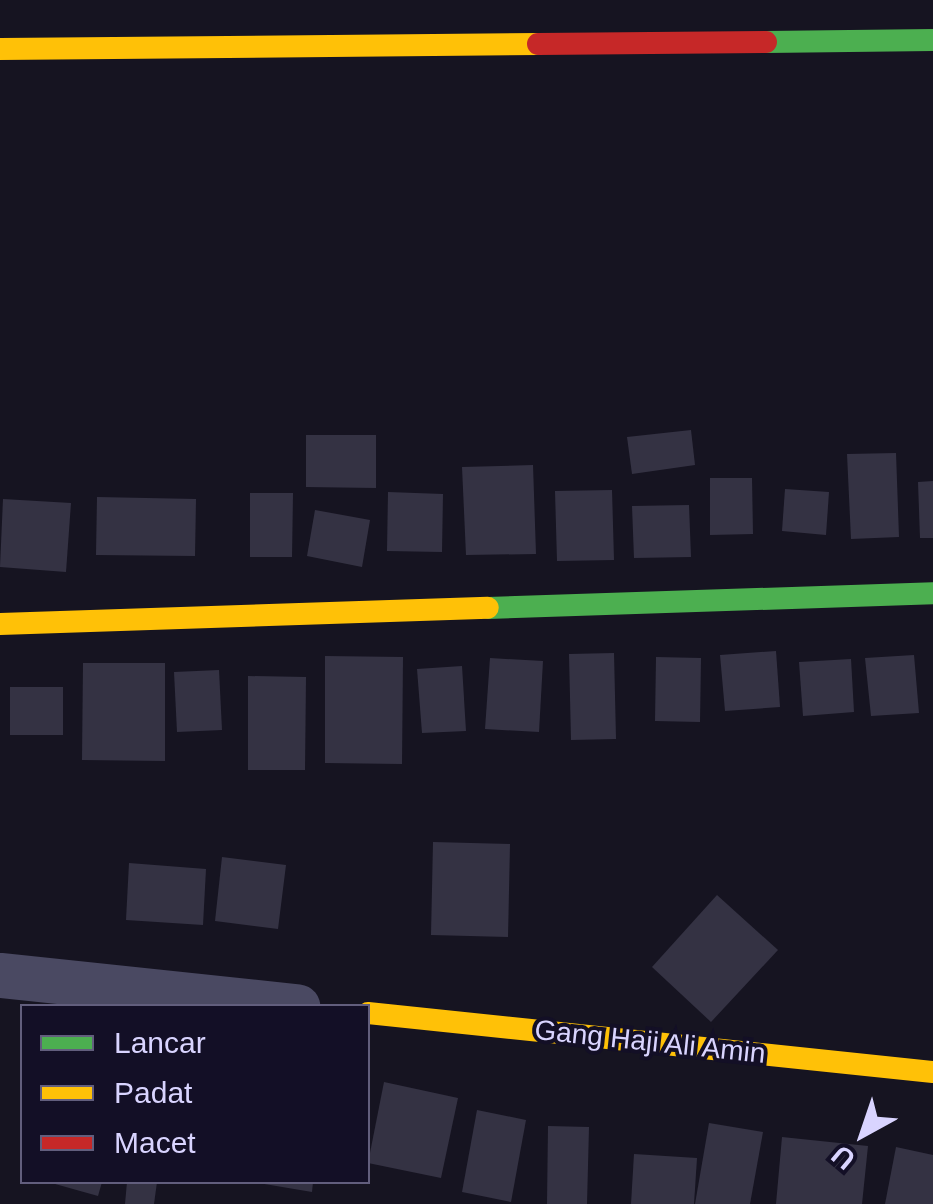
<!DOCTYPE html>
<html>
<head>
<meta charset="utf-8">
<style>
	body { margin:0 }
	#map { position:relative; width:933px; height:1204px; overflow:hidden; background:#161421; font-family:Arial,sans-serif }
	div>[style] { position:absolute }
	.building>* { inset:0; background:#343243 }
	.street>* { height:45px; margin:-22.5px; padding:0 22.5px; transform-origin:22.5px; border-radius:22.5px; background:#4a4962 }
	.fast>* { height:22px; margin:-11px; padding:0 11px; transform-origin:11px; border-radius:11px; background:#4caf50 }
	.slow>* { height:22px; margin:-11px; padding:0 11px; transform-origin:11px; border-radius:11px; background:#ffc107 }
	.jam>* { height:22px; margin:-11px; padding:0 11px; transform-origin:11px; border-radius:11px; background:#c62828 }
	span { translate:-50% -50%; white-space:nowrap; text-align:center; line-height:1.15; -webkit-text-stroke:8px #130f26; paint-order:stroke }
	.street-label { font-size:28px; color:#d9d4ff }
	.legend { position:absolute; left:20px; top:1004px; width:350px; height:180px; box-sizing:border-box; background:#130f26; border:2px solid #625e7d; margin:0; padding:12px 18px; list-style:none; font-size:30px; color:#d9d4ff }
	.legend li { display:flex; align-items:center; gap:20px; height:50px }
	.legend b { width:50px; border:2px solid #625e7d }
	.north { position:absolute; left:813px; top:1084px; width:100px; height:100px; -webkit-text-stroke:8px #130f26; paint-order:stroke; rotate:220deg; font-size:28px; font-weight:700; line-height:40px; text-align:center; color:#d9d4ff }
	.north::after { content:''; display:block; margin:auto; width:35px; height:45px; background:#d9d4ff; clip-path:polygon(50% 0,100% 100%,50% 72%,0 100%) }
</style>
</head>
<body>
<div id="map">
	<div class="building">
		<i style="clip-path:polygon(691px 430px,695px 465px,632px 474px,627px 437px)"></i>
		<i style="clip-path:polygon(306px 435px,376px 435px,376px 488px,306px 487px)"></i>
		<i style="clip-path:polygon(896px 453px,899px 537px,851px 539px,847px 454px)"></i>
		<i style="clip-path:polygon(533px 465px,536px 554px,466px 555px,462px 467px)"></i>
		<i style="clip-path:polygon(710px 478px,752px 478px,753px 534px,710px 535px)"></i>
		<i style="clip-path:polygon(933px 481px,933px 538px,920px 538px,918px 482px)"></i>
		<i style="clip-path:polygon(785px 489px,829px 492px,826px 535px,782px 531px)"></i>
		<i style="clip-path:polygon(612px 490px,614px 560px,557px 561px,555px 491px)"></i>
		<i style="clip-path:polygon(388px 492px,443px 494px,442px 552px,387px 551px)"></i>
		<i style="clip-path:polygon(250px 493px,293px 493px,292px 557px,250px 557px)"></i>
		<i style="clip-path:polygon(97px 497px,196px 499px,195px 556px,96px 555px)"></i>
		<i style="clip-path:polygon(3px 499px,71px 503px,66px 572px,0 567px)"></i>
		<i style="clip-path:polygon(689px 505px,691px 557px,634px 558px,632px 506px)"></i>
		<i style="clip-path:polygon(315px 510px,370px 520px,362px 567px,307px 556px)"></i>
		<i style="clip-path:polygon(776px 651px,780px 707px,725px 711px,720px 655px)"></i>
		<i style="clip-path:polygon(614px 653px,616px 739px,571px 740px,569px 654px)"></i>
		<i style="clip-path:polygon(914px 655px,919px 713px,871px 716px,865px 658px)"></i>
		<i style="clip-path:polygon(325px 656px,403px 657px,402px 764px,325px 763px)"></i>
		<i style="clip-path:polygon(656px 657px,701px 658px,700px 722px,655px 721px)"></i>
		<i style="clip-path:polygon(490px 658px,543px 661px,539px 732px,485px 729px)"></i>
		<i style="clip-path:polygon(851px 659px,854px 712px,803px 716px,799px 662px)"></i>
		<i style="clip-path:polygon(83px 663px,165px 663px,165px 761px,82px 760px)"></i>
		<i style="clip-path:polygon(462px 666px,466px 731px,422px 733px,417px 669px)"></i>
		<i style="clip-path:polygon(219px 670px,222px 730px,177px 732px,174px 672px)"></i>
		<i style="clip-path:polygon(248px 676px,306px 677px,305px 770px,248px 770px)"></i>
		<i style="clip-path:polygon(10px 687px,63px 687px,63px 735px,10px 735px)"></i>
		<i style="clip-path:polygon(433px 842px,510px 844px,508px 937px,431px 935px)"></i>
		<i style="clip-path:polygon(222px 857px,286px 865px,278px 929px,215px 921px)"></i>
		<i style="clip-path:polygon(129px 863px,206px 869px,203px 925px,126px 920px)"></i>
		<i style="clip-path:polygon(717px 895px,778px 950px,711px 1022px,652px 967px)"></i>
		<i style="clip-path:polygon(384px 1082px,458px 1098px,441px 1178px,368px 1163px)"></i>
		<i style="clip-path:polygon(477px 1110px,526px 1120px,511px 1202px,462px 1192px)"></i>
		<i style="clip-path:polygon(709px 1123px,763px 1132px,750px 1204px,695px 1204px)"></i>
		<i style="clip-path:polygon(548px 1126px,589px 1127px,587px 1204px,547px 1204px)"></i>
		<i style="clip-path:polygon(782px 1137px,868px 1146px,862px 1204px,776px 1204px)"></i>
		<i style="clip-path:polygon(896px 1147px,933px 1155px,933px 1204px,885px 1204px)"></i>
		<i style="clip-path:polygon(634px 1154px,697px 1158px,694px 1204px,631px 1204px)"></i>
		<i style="clip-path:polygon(48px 1182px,102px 1182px,98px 1196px)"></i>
		<i style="clip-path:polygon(127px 1182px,157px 1182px,154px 1204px,125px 1204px)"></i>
		<i style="clip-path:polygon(253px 1182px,313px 1182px,312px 1192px)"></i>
	</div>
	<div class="street">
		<i style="left:0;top:975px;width:299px;rotate:6deg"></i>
	</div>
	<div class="fast">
		<i style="left:766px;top:42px;width:167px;rotate:-0.7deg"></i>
		<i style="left:488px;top:608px;width:445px;rotate:-1.9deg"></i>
	</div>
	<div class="slow">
		<i style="left:0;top:49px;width:538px;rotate:-0.53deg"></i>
		<i style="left:0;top:624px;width:488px;rotate:-1.9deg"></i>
		<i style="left:368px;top:1013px;width:568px;rotate:5.96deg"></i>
	</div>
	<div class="jam">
		<i style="left:538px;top:44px;width:228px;rotate:-0.5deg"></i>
	</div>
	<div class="street-label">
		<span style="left:650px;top:1042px;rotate:6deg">Gang Haji Ali Amin</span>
	</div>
	<ul class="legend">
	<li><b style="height:12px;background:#4caf50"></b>Lancar</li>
	<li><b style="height:12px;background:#ffc107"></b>Padat</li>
	<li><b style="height:12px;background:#c62828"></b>Macet</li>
	</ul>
	<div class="north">U</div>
</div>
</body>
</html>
